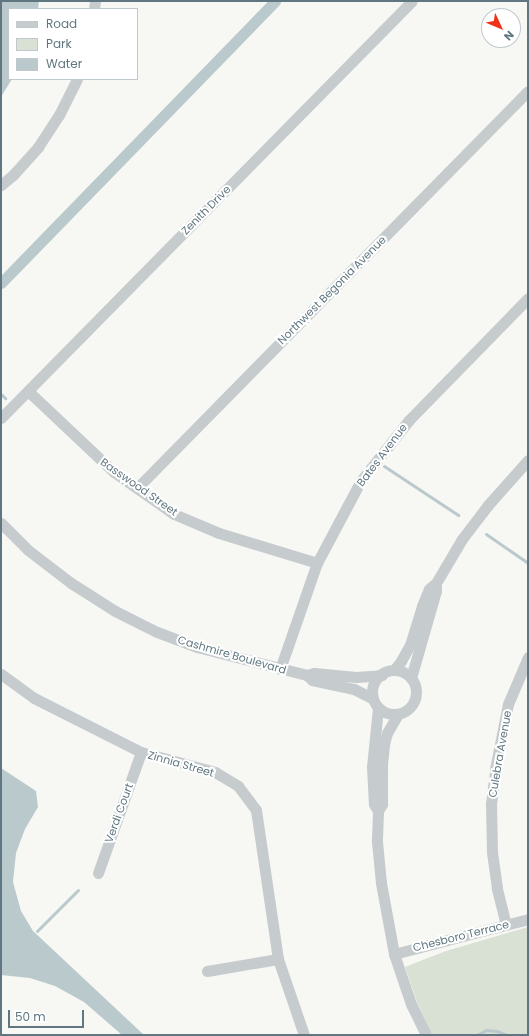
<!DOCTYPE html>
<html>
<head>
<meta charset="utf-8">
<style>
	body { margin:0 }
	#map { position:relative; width:529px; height:1036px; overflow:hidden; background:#f7f7f4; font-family:Poppins,sans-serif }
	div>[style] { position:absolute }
	.green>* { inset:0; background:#d9e0d4 }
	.water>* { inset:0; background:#bacacc }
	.stream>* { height:3px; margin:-1.5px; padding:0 1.5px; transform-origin:1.5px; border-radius:1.5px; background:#bacacc }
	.canal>* { height:11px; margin:-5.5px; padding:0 5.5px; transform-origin:5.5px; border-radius:5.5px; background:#bacacc }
	.minor>* { height:11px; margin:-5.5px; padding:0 5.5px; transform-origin:5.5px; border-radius:5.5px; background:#c6cbcd }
	.minor>.ring { margin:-5.5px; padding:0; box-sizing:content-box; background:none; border:11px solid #c6cbcd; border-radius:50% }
	span { translate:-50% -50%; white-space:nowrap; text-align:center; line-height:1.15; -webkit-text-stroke:4px #fff; paint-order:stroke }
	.street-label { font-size:11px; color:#607781 }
	.frame { position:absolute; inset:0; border:2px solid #607781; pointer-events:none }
	.legend { position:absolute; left:8px; top:8px; width:130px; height:72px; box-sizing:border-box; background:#fff; border:1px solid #bfc9cd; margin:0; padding:5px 7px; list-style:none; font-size:12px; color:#607781 }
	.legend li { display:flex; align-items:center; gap:8px; height:20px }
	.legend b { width:20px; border:1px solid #bfc9cd }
	.north { position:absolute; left:481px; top:8px; width:40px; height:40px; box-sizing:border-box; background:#fff; border:1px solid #bfc9cd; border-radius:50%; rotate:134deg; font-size:11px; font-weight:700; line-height:16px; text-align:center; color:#607781 }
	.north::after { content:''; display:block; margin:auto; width:14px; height:18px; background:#f1321a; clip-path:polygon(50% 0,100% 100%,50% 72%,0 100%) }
	.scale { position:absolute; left:8px; top:1010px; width:76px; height:18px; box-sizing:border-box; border:2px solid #607781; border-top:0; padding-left:5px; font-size:12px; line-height:14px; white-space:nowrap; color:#607781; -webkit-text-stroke:3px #fff; paint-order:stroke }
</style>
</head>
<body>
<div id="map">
	<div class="green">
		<i style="clip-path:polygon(528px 927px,528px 1035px,432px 1035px,417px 1002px,405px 967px,446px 951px)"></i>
	</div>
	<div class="water">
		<i style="clip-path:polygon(1px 1px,39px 1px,38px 9px,9px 9px,9px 79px,12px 79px,1px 97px)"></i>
		<i style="clip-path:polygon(1px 768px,36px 791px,38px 807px,25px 829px,16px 853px,13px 882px,21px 911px,33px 931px,144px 1035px,122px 1035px,84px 1002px,55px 986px,30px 978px,1px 975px)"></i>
	</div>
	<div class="stream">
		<i style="left:1px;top:394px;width:6px;rotate:45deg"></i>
		<i style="left:384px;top:466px;width:89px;rotate:33.5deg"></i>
		<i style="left:486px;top:534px;width:51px;rotate:34.6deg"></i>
		<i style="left:37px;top:931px;width:58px;rotate:-45deg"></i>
		<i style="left:477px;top:1035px;width:10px;rotate:-29deg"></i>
		<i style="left:486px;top:1030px;width:11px;rotate:5deg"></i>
		<i style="left:497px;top:1031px;width:11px;rotate:22deg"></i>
	</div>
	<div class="canal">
		<i style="left:1px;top:283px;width:393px;rotate:-45.8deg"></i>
	</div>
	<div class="minor">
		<i style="left:94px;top:9px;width:8px;rotate:-83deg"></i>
		<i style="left:1px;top:185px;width:16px;rotate:-40deg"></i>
		<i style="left:13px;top:175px;width:38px;rotate:-48deg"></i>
		<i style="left:38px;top:147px;width:38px;rotate:-57deg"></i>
		<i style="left:59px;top:115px;width:40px;rotate:-63.4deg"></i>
		<i style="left:28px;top:391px;width:118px;rotate:43.3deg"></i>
		<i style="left:114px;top:472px;width:73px;rotate:35deg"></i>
		<i style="left:174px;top:514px;width:49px;rotate:22.9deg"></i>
		<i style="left:219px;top:533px;width:102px;rotate:17deg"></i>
		<i style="left:1px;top:418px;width:585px;rotate:-45.42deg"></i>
		<i style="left:137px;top:488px;width:557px;rotate:-45.44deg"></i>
		<i style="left:1px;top:523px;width:38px;rotate:45deg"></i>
		<i style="left:28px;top:550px;width:54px;rotate:37.5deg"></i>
		<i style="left:71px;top:583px;width:52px;rotate:32.5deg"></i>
		<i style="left:115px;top:611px;width:47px;rotate:26.6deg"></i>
		<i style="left:157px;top:632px;width:43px;rotate:20.6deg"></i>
		<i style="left:197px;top:647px;width:114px;rotate:14.3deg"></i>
		<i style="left:307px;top:675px;width:7px;rotate:45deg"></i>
		<i style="left:312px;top:680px;width:43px;rotate:12.1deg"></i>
		<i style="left:354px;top:689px;width:20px;rotate:27deg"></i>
		<i style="left:280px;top:669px;width:112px;rotate:-70.8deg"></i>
		<i style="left:317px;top:563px;width:92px;rotate:-62deg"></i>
		<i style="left:360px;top:482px;width:79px;rotate:-51.7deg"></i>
		<i style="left:409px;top:420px;width:170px;rotate:-45.7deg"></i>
		<i style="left:394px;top:670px;width:11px;rotate:-52deg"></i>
		<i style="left:401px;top:661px;width:18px;rotate:-61deg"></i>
		<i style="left:410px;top:645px;width:41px;rotate:-72.9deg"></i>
		<i style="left:422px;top:606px;width:18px;rotate:-68deg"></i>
		<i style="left:429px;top:589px;width:9px;rotate:-41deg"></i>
		<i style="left:436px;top:583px;width:51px;rotate:-59.4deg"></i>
		<i style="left:462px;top:539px;width:43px;rotate:-52.6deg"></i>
		<i style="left:488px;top:505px;width:60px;rotate:-48.4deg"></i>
		<i class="ring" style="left:372px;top:670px;width:33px;height:33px"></i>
		<i style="left:1px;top:674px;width:41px;rotate:36deg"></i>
		<i style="left:34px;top:698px;width:120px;rotate:26.8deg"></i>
		<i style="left:141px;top:752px;width:77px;rotate:15.1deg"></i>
		<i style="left:215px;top:772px;width:27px;rotate:31deg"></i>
		<i style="left:238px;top:786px;width:30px;rotate:53deg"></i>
		<i style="left:256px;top:810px;width:151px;rotate:81.6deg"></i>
		<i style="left:278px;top:959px;width:80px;rotate:71.1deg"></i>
		<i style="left:307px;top:675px;width:7px;rotate:-16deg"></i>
		<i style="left:314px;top:673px;width:42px;rotate:5.4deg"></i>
		<i style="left:356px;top:677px;width:26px;rotate:-4deg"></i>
		<i style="left:411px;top:678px;width:91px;rotate:-74deg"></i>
		<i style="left:436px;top:591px;width:8px;rotate:-90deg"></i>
		<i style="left:378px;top:708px;width:59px;rotate:95.8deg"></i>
		<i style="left:372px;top:767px;width:37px;rotate:87deg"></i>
		<i style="left:374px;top:804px;width:8px;rotate:60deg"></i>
		<i style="left:378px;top:811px;width:31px;rotate:92deg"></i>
		<i style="left:377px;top:842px;width:41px;rotate:84.4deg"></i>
		<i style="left:381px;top:883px;width:72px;rotate:79.6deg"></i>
		<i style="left:394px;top:954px;width:53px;rotate:71.2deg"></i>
		<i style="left:411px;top:1004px;width:34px;rotate:64deg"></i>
		<i style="left:378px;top:811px;width:8px;rotate:-60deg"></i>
		<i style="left:382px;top:804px;width:40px;rotate:-90deg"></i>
		<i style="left:382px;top:764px;width:20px;rotate:-84deg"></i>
		<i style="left:384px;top:744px;width:11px;rotate:-75deg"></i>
		<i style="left:387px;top:733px;width:22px;rotate:-60deg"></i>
		<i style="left:98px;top:873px;width:128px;rotate:-70.4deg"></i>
		<i style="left:506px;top:925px;width:38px;rotate:-104deg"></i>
		<i style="left:497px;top:888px;width:37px;rotate:-98deg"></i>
		<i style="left:492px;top:851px;width:47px;rotate:-91.2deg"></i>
		<i style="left:491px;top:804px;width:35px;rotate:-83deg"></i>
		<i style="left:495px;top:769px;width:66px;rotate:-78.7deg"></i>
		<i style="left:508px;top:704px;width:51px;rotate:-66.9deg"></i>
		<i style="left:394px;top:954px;width:138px;rotate:-14.6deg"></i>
		<i style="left:207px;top:971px;width:72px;rotate:-9.6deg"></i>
	</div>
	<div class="street-label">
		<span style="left:206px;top:210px;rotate:-45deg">Zenith Drive</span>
		<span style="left:332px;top:290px;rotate:-45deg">Northwest Begonia Avenue</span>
		<span style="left:382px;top:455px;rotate:-53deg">Bates Avenue</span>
		<span style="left:139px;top:487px;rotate:35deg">Basswood Street</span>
		<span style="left:232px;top:655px;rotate:16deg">Cashmire Boulevard</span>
		<span style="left:500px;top:754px;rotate:-80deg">Culebra Avenue</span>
		<span style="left:181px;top:764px;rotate:16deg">Zinnia Street</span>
		<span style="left:119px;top:813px;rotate:-70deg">Verdi Court</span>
		<span style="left:461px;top:936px;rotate:-14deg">Chesboro Terrace</span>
	</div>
	<div class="frame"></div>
	<ul class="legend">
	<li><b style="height:5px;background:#c6cbcd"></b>Road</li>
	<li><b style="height:11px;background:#d9e0d4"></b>Park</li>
	<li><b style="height:11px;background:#bacacc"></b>Water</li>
	</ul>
	<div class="north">N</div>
	<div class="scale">50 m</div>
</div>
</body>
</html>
